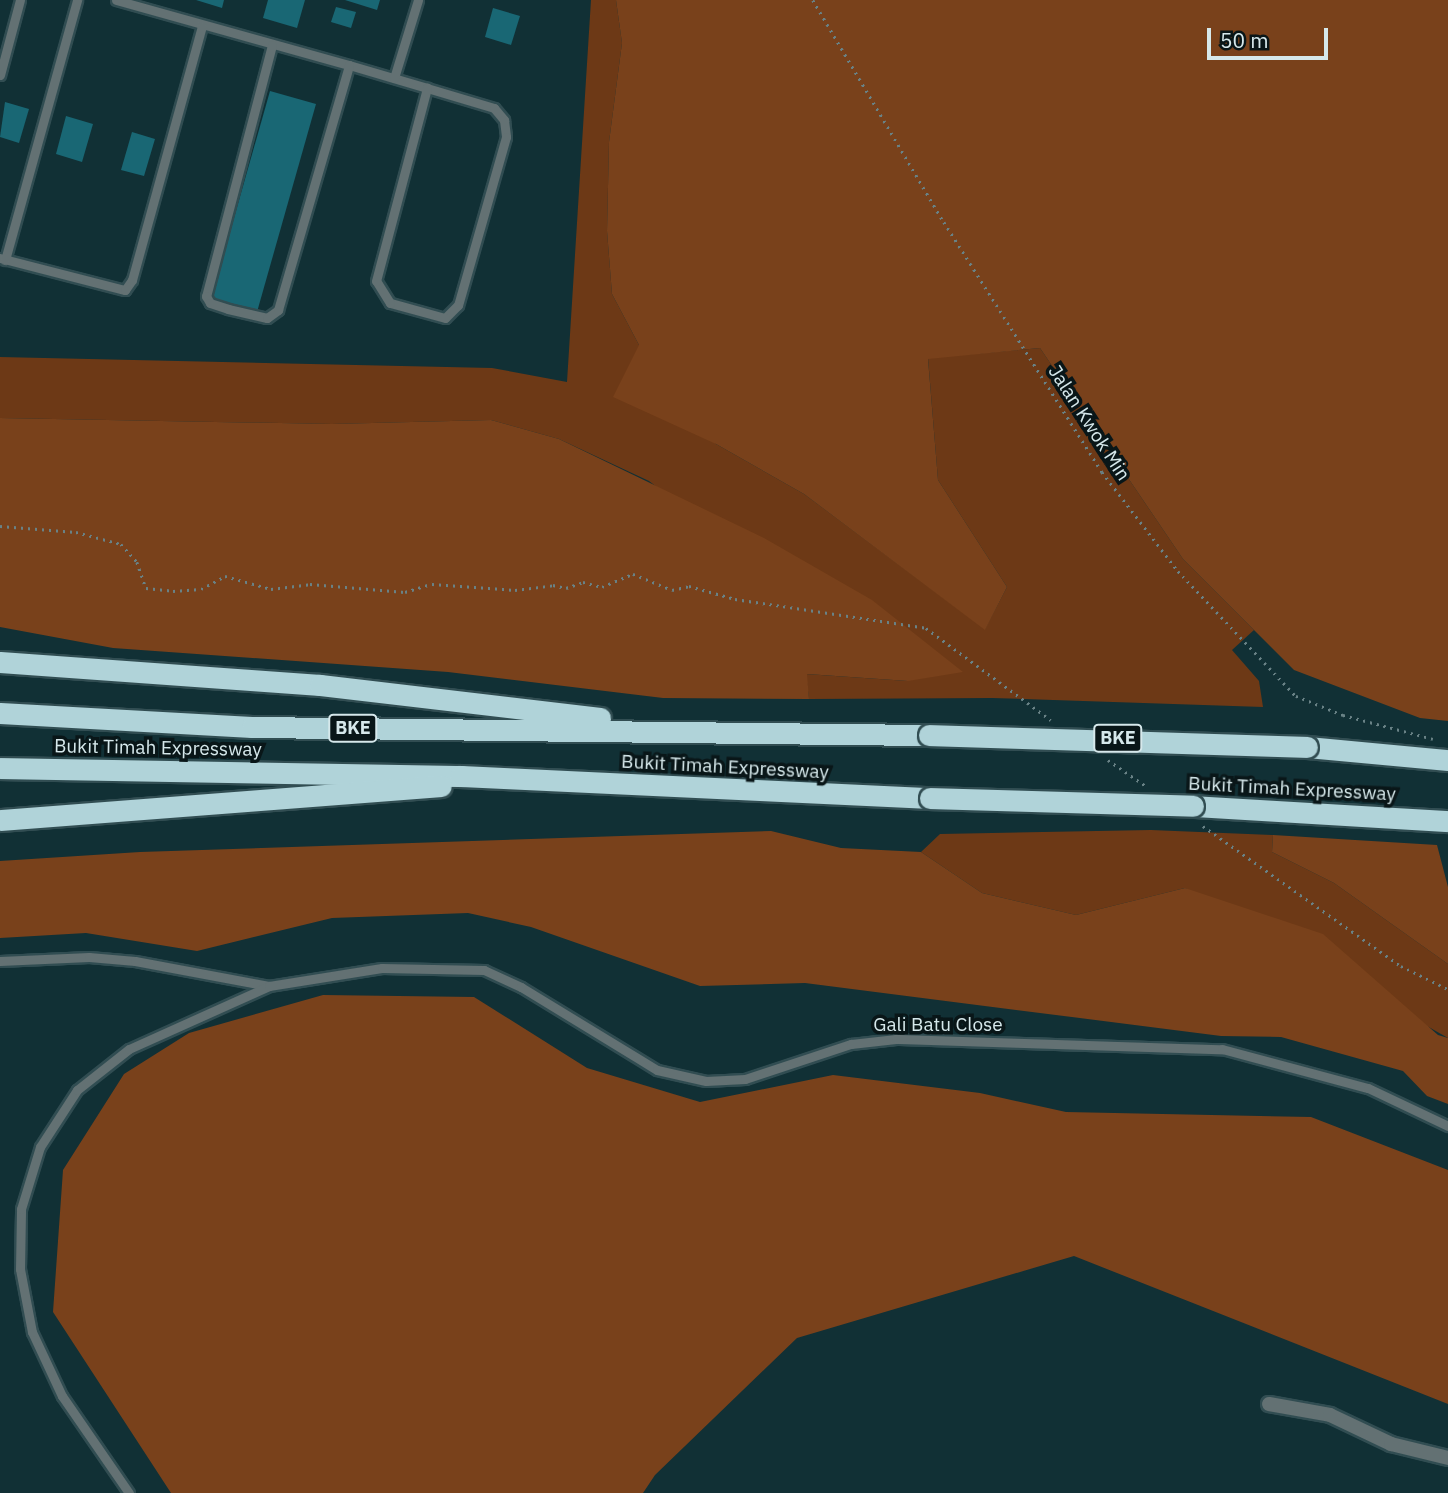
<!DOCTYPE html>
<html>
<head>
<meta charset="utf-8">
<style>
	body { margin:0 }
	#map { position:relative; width:1448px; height:1493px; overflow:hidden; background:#113035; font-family:"IBM Plex Sans",sans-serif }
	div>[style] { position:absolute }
	.green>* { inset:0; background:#6d3916 }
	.forest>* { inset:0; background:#79411b }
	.building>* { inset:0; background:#196774 }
	.path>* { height:2.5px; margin-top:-1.25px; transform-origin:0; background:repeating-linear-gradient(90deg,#698286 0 2px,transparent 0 7px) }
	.roads { filter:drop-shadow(2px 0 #314d52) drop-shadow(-2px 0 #314d52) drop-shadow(0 2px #314d52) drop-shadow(0 -2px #314d52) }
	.lane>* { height:9px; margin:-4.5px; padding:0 4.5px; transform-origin:4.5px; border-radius:4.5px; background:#637173 }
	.street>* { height:14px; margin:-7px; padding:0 7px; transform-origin:7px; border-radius:7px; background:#637173 }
	.highway>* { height:21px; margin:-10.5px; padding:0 10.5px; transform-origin:10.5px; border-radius:10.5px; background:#b0d3d9 }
	.bridges { filter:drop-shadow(2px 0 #314d52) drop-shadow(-2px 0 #314d52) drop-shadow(0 2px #314d52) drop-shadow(0 -2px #314d52) }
	.highway-bridge>* { height:21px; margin:-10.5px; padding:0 10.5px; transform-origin:10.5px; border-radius:10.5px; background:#b0d3d9 }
	span { translate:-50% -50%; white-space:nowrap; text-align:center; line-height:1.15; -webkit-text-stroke:7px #091618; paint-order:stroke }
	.shield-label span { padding:2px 5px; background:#091618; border:2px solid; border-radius:5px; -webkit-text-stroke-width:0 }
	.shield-label { font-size:18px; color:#d6e8eb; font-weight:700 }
	.street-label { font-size:19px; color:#d6e8eb }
	.scale { position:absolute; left:1207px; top:28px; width:121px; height:32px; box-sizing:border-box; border:4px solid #d6e8eb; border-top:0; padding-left:9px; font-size:21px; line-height:24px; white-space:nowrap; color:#d6e8eb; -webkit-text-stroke:5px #091618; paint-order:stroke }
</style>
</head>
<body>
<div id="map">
	<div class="green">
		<i style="clip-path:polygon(591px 0,616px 0,622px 43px,609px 142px,607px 231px,612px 294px,639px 345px,716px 444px,804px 494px,985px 629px,1007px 587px,938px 480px,928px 358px,1040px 348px,1183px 559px,1254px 630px,1232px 650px,1259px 681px,1263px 707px,992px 698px,809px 699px,806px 674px,908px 681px,649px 481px,559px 439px,491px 420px,332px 424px,0 418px,0 357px,492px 368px,567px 382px)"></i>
		<i style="clip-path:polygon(1151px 830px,1273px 835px,1272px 852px,1334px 883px,1448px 964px,1448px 1038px,1185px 888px,1076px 915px,982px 893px,921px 852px,940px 834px)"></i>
	</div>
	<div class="forest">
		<i style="clip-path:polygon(616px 0,1448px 0,1448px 721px,1420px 718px,1294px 670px,1183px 559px,1040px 348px,928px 359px,938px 480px,1007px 587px,985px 630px,804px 494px,716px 444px,613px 397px,639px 345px,612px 294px,607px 231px,609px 142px,622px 43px)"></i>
		<i style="clip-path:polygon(0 418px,332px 424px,491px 420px,559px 439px,764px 538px,872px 600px,963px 672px,908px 681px,807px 674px,809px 699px,663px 698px,448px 672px,113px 648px,0 627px)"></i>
		<i style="clip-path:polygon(771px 831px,841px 848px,921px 852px,982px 893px,1076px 915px,1185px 888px,1323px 934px,1438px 1035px,1448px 1038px,1448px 1104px,1427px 1096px,1403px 1071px,1281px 1037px,1221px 1036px,805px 983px,700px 986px,531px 927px,468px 913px,332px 918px,197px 951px,86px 933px,0 938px,0 861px,140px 852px)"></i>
		<i style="clip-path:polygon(1273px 835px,1437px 845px,1448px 887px,1448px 964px,1334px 883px,1272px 852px)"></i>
		<i style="clip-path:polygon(323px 995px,474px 997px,587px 1068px,700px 1102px,833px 1075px,980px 1093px,1066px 1112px,1311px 1117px,1448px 1170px,1448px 1404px,1074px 1256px,797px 1338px,655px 1475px,643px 1493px,171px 1493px,53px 1312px,63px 1170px,124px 1074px,189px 1033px)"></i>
	</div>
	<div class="building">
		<i style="clip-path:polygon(196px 0,224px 0,222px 8px)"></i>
		<i style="clip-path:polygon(268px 0,305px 0,297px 28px,263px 18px)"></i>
		<i style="clip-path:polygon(345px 0,380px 0,377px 10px)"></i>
		<i style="clip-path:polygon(336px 7px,356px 12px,351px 28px,331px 22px)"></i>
		<i style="clip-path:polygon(493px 8px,520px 16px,511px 45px,485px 37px)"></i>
		<i style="clip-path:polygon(270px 91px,316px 104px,257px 312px,211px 299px)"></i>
		<i style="clip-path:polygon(5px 102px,29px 109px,19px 143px,0 137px)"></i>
		<i style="clip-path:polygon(66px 116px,93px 124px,82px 162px,56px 154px)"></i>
		<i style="clip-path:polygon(132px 132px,155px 139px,144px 176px,121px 170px)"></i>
	</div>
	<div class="path">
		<i style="left:813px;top:0;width:258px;rotate:59.5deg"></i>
		<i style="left:944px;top:222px;width:296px;rotate:57.7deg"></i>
		<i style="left:1102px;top:472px;width:125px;rotate:52.5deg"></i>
		<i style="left:1178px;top:571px;width:172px;rotate:46.7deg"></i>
		<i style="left:1296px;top:696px;width:51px;rotate:22deg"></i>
		<i style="left:1343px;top:715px;width:93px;rotate:14.9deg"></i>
		<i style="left:0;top:526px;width:76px;rotate:4.5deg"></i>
		<i style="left:76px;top:532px;width:47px;rotate:14.9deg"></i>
		<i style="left:121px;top:544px;width:24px;rotate:48deg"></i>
		<i style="left:137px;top:562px;width:28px;rotate:71deg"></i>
		<i style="left:146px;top:588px;width:27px;rotate:6deg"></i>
		<i style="left:173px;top:591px;width:28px;rotate:-4deg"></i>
		<i style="left:201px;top:589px;width:27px;rotate:-28deg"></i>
		<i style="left:225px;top:576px;width:48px;rotate:15.8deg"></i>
		<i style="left:271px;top:589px;width:39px;rotate:-7deg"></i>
		<i style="left:310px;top:584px;width:95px;rotate:4.8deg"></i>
		<i style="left:405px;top:592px;width:28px;rotate:-17deg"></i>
		<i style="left:432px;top:584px;width:83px;rotate:4.1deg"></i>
		<i style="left:515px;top:590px;width:38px;rotate:-7deg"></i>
		<i style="left:553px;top:585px;width:13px;rotate:13deg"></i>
		<i style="left:566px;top:588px;width:18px;rotate:-19deg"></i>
		<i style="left:583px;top:582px;width:20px;rotate:15deg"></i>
		<i style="left:602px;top:587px;width:34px;rotate:-23deg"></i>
		<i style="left:633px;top:574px;width:42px;rotate:22.3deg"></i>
		<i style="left:672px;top:590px;width:17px;rotate:-13deg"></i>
		<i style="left:689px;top:586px;width:48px;rotate:15.8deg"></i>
		<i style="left:735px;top:599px;width:193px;rotate:8.6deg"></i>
		<i style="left:926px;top:628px;width:155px;rotate:36.4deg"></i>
		<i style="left:1108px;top:760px;width:46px;rotate:34.4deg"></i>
		<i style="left:1203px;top:826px;width:242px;rotate:35.3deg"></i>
		<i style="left:1401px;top:966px;width:52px;rotate:26.1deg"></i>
	</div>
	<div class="roads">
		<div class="lane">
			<i style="left:116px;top:0;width:242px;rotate:15.6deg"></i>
			<i style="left:349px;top:65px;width:81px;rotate:16.4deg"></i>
			<i style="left:427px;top:88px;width:70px;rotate:16.6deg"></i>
			<i style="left:494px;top:108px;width:16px;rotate:50deg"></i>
			<i style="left:504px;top:120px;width:17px;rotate:83deg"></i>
			<i style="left:506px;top:137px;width:175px;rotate:105.9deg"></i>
			<i style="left:458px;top:305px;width:18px;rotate:135deg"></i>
			<i style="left:445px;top:318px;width:57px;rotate:-164.7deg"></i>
			<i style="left:390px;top:303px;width:26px;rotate:-122deg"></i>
			<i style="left:376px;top:281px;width:200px;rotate:-75.2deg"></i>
			<i style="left:272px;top:45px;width:260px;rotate:104.7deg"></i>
			<i style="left:206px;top:296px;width:8px;rotate:60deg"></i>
			<i style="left:210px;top:303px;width:19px;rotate:18deg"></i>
			<i style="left:228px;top:309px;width:40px;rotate:13deg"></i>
			<i style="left:267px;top:318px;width:14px;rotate:-36deg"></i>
			<i style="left:278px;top:310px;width:255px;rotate:-73.8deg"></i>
			<i style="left:0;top:75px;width:78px;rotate:-75.1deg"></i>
			<i style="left:394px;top:78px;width:82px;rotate:-72.9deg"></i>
			<i style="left:0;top:258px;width:129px;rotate:14.4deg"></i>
			<i style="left:125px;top:290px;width:12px;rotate:-55deg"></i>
			<i style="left:132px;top:280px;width:263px;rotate:-74.6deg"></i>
			<i style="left:5px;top:260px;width:270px;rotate:-74.5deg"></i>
			<i style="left:0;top:961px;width:89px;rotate:-2.6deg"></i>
			<i style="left:89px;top:957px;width:46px;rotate:5deg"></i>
			<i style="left:135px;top:961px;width:136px;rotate:10.6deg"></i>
			<i style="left:129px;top:1493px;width:118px;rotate:-124.6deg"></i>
			<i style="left:62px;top:1396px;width:71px;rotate:-115.1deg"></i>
			<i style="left:32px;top:1332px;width:64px;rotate:-100.8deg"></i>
			<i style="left:20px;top:1269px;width:60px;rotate:-89deg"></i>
			<i style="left:21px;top:1209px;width:65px;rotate:-73deg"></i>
			<i style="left:40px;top:1147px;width:68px;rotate:-57deg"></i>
			<i style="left:77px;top:1090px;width:66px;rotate:-38.3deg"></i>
			<i style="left:129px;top:1049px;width:154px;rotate:-24.2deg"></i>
			<i style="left:269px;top:986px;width:114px;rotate:-9.1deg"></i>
			<i style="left:382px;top:968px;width:102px;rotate:1.1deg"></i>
			<i style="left:484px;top:970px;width:41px;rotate:24.7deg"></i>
			<i style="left:521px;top:987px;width:159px;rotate:31.4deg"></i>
			<i style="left:657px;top:1070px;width:50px;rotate:12.7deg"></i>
			<i style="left:706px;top:1081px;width:39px;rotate:-3deg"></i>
			<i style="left:745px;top:1079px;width:112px;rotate:-18.3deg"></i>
			<i style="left:851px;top:1044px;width:45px;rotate:-6.3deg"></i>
			<i style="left:896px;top:1039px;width:326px;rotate:1.8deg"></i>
			<i style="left:1222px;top:1049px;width:151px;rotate:15deg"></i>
			<i style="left:1368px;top:1088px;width:89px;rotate:25.4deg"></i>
		</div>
		<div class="street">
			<i style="left:1269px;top:1404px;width:62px;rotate:10.2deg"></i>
			<i style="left:1330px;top:1415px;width:68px;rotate:25.4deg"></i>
			<i style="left:1391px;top:1444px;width:59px;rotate:13.8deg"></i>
		</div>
		<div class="highway">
			<i style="left:0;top:662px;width:321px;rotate:4.1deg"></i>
			<i style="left:320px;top:685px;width:282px;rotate:6.7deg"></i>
			<i style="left:0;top:713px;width:252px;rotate:3.2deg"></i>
			<i style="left:252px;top:727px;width:677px;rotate:0.68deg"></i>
			<i style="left:1307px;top:747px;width:142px;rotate:5.3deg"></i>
			<i style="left:0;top:768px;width:461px;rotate:1deg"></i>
			<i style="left:461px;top:776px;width:470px;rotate:2.7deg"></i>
			<i style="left:1193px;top:806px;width:255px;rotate:3.4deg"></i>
			<i style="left:0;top:820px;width:442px;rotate:-4.4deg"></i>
		</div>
	</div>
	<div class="bridges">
		<div class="highway-bridge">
			<i style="left:929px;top:735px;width:378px;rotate:1.8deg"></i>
			<i style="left:930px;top:798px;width:263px;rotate:1.7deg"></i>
		</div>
	</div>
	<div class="shield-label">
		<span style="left:353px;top:728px">BKE</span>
		<span style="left:1118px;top:738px">BKE</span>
	</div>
	<div class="street-label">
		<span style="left:1089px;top:423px;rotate:57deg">Jalan Kwok Min</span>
		<span style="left:158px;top:748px;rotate:1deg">Bukit Timah Expressway</span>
		<span style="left:725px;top:767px;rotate:3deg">Bukit Timah Expressway</span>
		<span style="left:1292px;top:789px;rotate:3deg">Bukit Timah Expressway</span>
		<span style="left:938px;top:1025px">Gali Batu Close</span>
	</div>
	<div class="scale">50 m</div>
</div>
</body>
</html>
